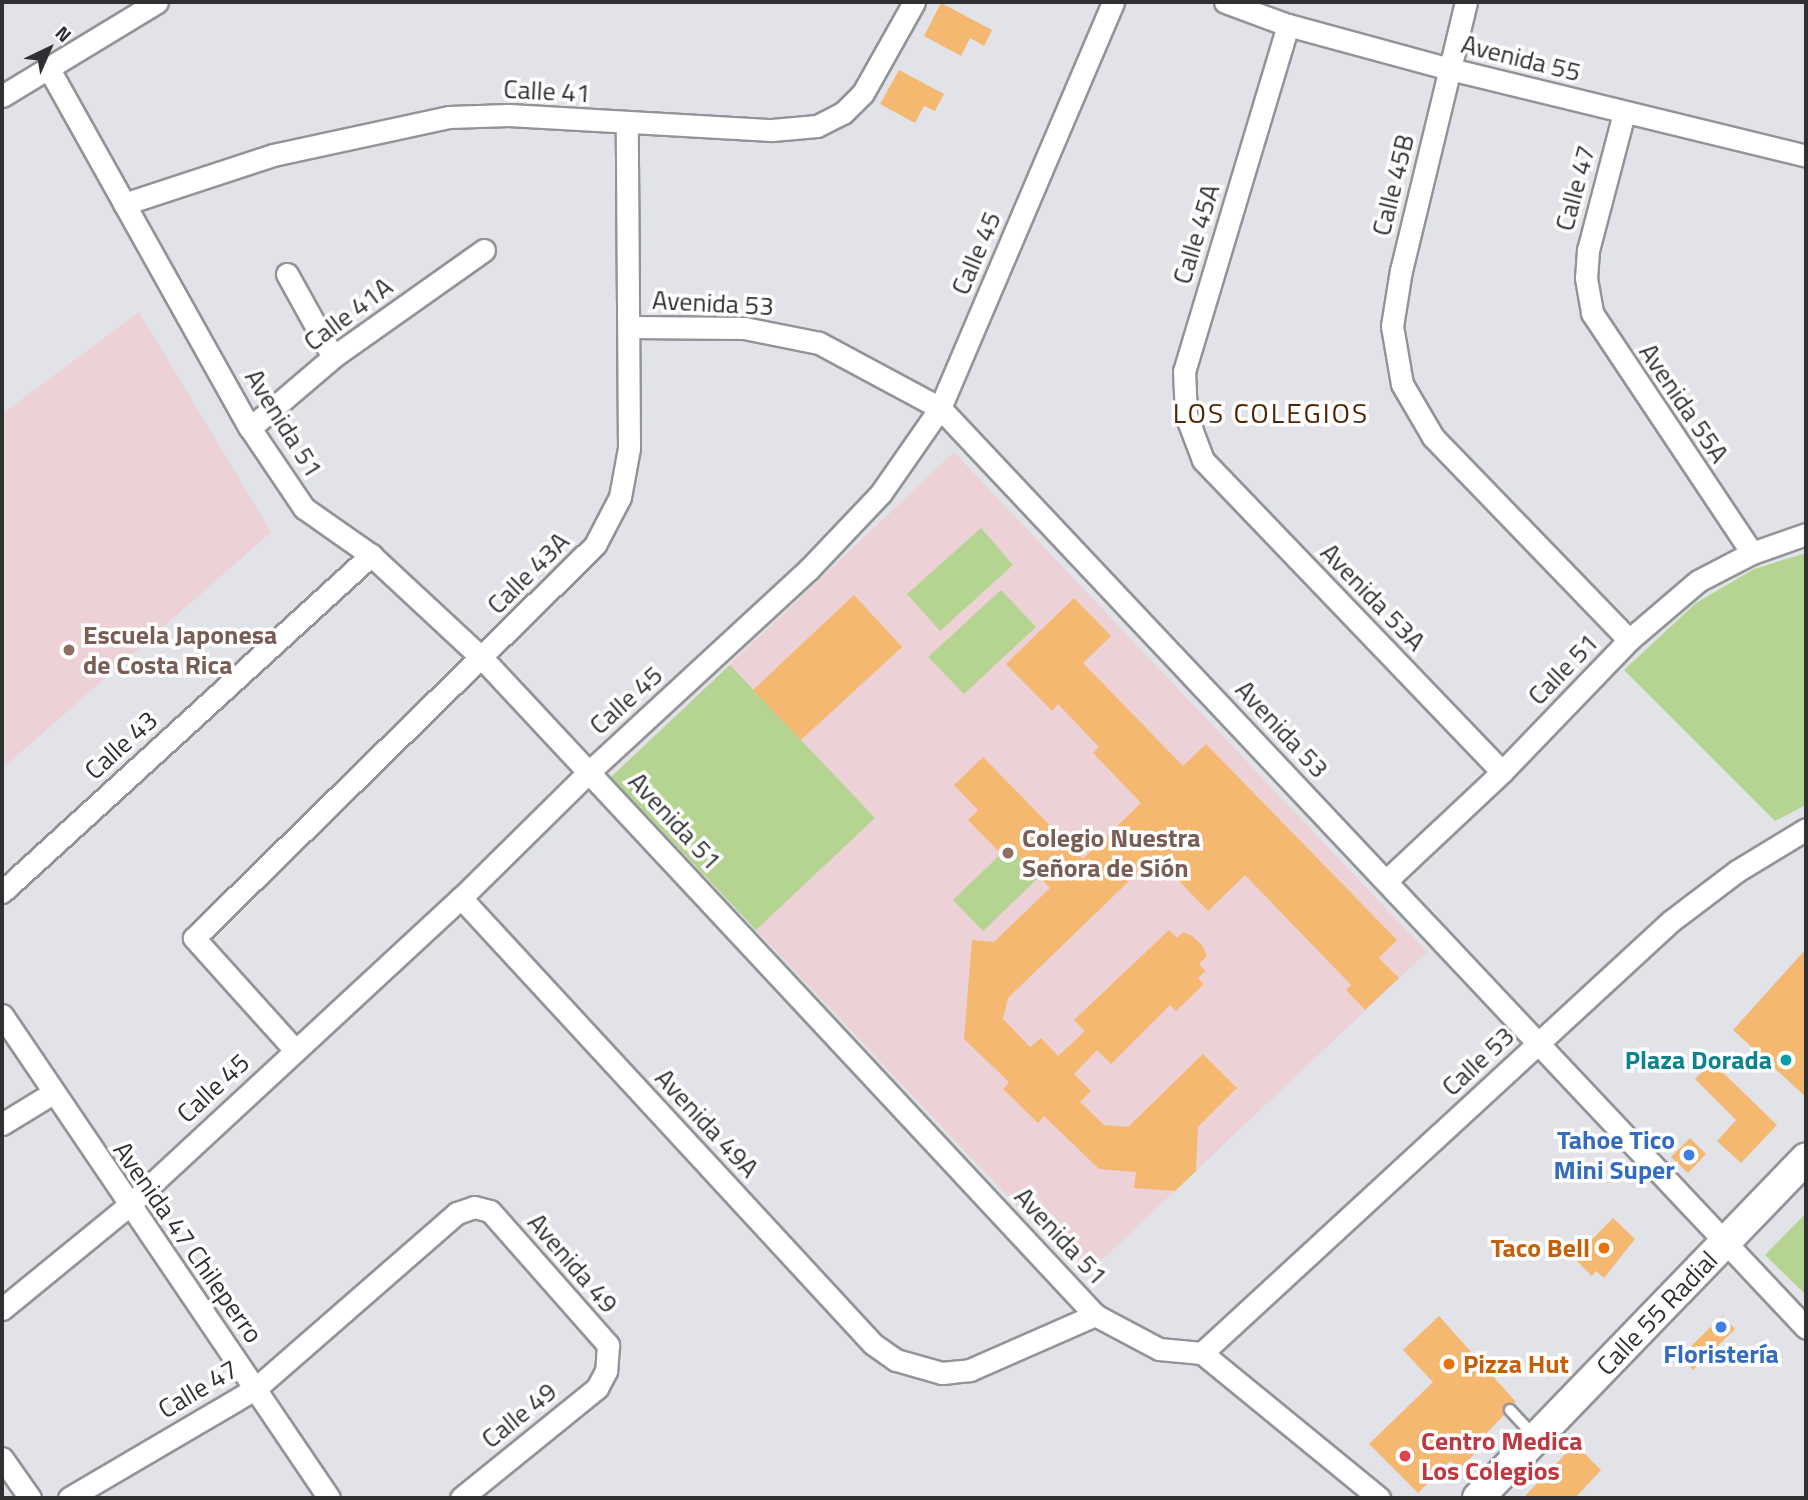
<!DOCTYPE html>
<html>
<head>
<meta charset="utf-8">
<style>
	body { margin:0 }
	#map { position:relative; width:1808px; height:1500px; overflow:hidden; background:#e1e3e8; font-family:"Titillium Web",sans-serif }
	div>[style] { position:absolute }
	.education>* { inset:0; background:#ecd2d7 }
	.green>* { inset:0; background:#b6d491 }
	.building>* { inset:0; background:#f4b871 }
	.roads { filter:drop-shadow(2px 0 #929498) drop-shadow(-2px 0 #929498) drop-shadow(0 2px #929498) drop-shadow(0 -2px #929498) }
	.service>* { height:10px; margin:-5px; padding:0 5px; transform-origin:5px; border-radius:5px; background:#fff }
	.minor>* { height:21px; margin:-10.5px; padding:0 10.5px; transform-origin:10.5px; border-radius:10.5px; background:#fff }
	.secondary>* { height:30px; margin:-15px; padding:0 15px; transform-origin:15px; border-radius:15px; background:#fff }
	.dots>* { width:19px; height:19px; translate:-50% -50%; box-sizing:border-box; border:4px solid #fff; border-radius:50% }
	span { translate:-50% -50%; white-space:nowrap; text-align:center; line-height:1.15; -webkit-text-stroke:7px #fff; paint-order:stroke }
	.street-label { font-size:26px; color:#2f3031 }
	.education-label { font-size:26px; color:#785e54; font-weight:700 }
	.left { translate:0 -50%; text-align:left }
	.culture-label { font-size:26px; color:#0d838f; font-weight:700 }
	.right { translate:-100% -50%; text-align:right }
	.shop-label { font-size:26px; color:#366cbe; font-weight:700 }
	.food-label { font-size:26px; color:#c56008; font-weight:700 }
	.health-label { font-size:26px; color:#be3a42; font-weight:700 }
	.neighbourhood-label { font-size:28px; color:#522603; letter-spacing:2px }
	.frame { position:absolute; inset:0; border:4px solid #2f3031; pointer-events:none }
	.north { position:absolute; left:14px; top:14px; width:70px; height:70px; -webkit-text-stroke:5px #fff; paint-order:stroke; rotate:44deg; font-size:19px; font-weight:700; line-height:28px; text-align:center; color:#2f3031 }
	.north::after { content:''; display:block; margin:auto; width:24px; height:32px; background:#2f3031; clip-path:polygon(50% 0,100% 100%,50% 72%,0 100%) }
</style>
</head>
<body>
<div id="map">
	<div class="education">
		<i style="clip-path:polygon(139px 312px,271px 532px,2px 769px,2px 414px)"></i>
		<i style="clip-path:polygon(954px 452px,1427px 952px,1084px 1277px,611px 777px)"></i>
	</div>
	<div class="green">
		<i style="clip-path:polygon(981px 528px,1013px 565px,940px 631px,907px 594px)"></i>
		<i style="clip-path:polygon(1806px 553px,1806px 805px,1775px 821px,1624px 670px,1696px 603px,1754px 569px)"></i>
		<i style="clip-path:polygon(1001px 590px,1036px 627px,964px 694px,928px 657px)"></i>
		<i style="clip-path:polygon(730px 665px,875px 818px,756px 930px,611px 777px)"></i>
		<i style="clip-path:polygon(1009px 846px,1039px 877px,983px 931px,953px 900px)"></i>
		<i style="clip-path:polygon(1806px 1213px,1806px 1295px,1765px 1255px)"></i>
	</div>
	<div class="building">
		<i style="clip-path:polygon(941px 3px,992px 30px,984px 46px,970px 38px,961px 56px,924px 36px)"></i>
		<i style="clip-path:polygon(899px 70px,944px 94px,935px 111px,924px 106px,915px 123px,880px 104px)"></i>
		<i style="clip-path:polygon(854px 595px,902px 647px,801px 740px,753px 690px)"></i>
		<i style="clip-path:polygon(1074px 598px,1111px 636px,1083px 663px,1183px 766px,1206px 744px,1397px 940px,1379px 958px,1399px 978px,1365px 1010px,1346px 990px,1351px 985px,1245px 875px,1208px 911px,1155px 856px,1008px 998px,1003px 1019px,1030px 1047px,1041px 1038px,1058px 1056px,1085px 1031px,1074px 1020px,1169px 930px,1177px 938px,1183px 932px,1192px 936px,1202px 945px,1207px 956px,1199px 964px,1205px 971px,1198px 978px,1204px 984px,1176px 1011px,1170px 1005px,1111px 1064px,1097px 1050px,1074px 1074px,1091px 1091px,1080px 1102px,1104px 1125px,1128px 1127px,1203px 1054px,1237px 1088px,1198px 1127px,1196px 1171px,1175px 1191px,1134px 1188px,1136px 1172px,1099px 1169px,1044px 1116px,1038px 1123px,1003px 1089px,1009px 1082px,964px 1039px,972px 940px,994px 942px,1050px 888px,1009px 846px,1001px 854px,968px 820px,978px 810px,954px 785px,983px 757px,1083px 859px,1141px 803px,1093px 753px,1099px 747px,1058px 704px,1052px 711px,1006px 664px)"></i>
		<i style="clip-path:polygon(1806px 949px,1806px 1097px,1733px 1030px)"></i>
		<i style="clip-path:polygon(1712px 1062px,1777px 1125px,1741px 1163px,1717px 1141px,1736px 1120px,1695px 1079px)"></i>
		<i style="clip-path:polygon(1690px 1138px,1706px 1154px,1688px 1173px,1671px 1157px)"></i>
		<i style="clip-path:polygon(1613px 1218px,1635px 1239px,1604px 1278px,1596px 1271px,1592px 1276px,1574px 1258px)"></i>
		<i style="clip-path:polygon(1439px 1316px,1516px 1402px,1504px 1405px,1504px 1415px,1478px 1442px,1482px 1446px,1459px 1470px,1450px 1461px,1418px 1493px,1369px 1444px,1433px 1382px,1403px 1350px)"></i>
		<i style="clip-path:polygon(1722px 1316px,1735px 1329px,1693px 1370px,1680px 1357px)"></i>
		<i style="clip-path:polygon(1575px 1444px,1601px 1470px,1575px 1498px,1523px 1498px)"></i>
	</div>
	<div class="roads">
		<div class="service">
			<i style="left:1510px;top:1410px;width:35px;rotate:47deg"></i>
		</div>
		<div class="minor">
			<i style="left:1225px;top:2px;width:67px;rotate:20.1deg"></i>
			<i style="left:1288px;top:25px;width:168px;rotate:15.2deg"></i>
			<i style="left:1450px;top:69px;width:366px;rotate:13.7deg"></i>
			<i style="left:1466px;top:2px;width:276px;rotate:103.6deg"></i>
			<i style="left:1401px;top:270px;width:57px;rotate:99.1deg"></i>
			<i style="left:1392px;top:326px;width:59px;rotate:80.2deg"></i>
			<i style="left:1402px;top:384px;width:61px;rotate:59.7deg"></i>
			<i style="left:1433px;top:437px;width:282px;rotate:46deg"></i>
			<i style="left:1288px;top:25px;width:361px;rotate:106.7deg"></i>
			<i style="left:1184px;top:371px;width:44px;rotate:87.4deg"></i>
			<i style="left:1186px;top:415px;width:48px;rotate:69.3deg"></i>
			<i style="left:1203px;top:460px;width:432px;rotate:46.2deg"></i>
			<i style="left:49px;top:69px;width:411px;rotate:60.8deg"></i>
			<i style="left:250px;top:428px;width:97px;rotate:56deg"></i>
			<i style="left:304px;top:508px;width:82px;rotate:35deg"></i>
			<i style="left:371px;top:555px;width:151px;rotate:42.9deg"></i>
			<i style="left:482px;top:658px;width:899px;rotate:46.98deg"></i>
			<i style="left:1095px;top:1315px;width:72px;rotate:28deg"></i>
			<i style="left:1159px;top:1349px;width:43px;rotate:5.3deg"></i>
			<i style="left:1202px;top:1353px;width:229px;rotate:39.3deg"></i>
			<i style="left:2px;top:96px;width:181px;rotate:-31.2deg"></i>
			<i style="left:1624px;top:113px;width:142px;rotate:104.7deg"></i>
			<i style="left:1588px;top:250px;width:28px;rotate:94deg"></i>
			<i style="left:1586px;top:278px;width:36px;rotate:80deg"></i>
			<i style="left:1592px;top:313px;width:288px;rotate:56.3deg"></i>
			<i style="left:124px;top:204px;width:157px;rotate:-18.2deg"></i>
			<i style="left:273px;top:155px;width:180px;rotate:-12.2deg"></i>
			<i style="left:449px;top:117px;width:60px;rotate:-1.9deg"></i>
			<i style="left:509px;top:115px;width:263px;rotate:3.3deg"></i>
			<i style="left:772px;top:130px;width:45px;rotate:-5.1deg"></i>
			<i style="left:817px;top:126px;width:29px;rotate:-27deg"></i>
			<i style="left:843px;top:113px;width:28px;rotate:-45deg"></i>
			<i style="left:863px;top:93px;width:104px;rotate:-60.7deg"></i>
			<i style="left:287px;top:274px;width:95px;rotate:61deg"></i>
			<i style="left:631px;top:327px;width:113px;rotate:0.5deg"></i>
			<i style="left:744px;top:328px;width:76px;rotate:11.3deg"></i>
			<i style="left:819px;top:343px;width:137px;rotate:28.2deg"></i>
			<i style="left:940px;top:408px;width:1263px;rotate:46.73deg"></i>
			<i style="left:250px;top:428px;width:109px;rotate:-40.5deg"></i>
			<i style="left:333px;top:357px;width:185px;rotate:-35.3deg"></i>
			<i style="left:1386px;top:881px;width:159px;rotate:-43.2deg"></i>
			<i style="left:1502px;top:772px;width:183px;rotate:-46.1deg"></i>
			<i style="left:1629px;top:640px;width:91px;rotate:-40.5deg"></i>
			<i style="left:1698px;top:581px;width:61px;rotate:-27.4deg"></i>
			<i style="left:1752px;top:553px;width:57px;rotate:-19.4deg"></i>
			<i style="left:2px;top:892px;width:500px;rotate:-42.4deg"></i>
			<i style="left:461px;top:898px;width:607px;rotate:47.27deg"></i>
			<i style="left:873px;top:1344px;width:28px;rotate:35deg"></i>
			<i style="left:896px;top:1360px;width:48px;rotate:15.8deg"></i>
			<i style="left:942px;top:1373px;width:28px;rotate:-6deg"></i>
			<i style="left:970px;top:1370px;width:137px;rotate:-23.7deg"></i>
			<i style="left:2px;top:1015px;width:583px;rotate:55.9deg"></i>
			<i style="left:295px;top:1050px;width:151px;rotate:-132deg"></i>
			<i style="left:194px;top:938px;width:561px;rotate:-44.42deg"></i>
			<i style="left:595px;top:545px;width:54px;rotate:-62.5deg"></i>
			<i style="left:620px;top:497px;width:50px;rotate:-79.6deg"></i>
			<i style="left:629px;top:448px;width:324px;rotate:-90.4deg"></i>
			<i style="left:2px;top:1124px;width:60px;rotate:-31.3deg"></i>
			<i style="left:2px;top:1309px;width:163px;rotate:-39.3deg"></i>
			<i style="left:128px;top:1206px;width:454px;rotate:-42.8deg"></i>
			<i style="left:461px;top:898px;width:181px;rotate:-44.6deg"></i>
			<i style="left:590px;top:771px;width:297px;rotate:-42.7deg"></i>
			<i style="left:808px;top:570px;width:106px;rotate:-46.5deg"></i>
			<i style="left:881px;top:493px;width:103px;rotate:-55.2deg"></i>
			<i style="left:940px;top:408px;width:441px;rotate:-66.9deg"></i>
			<i style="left:1202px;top:1353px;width:638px;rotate:-42.65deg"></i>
			<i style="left:1671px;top:921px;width:83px;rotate:-37.1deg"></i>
			<i style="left:1737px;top:871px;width:81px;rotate:-31.3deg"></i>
			<i style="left:2px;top:1458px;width:49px;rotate:55deg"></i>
			<i style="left:69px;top:1498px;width:216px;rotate:-30.4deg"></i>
			<i style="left:255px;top:1389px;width:268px;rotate:-41.1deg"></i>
			<i style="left:457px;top:1213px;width:18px;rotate:-19deg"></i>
			<i style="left:474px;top:1207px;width:16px;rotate:14deg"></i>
			<i style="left:490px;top:1211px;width:179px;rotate:48.6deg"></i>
			<i style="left:608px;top:1345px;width:26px;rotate:94deg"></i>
			<i style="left:606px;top:1371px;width:19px;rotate:118deg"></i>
			<i style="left:597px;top:1388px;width:175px;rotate:141deg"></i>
		</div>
		<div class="secondary">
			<i style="left:1478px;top:1498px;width:472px;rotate:-46deg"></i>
		</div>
	</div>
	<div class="dots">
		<i style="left:69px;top:650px;background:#8d6e63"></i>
		<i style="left:1008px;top:853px;background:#8d6e63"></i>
		<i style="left:1786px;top:1060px;background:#0f9aa8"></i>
		<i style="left:1689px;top:1155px;background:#3f7fe0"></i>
		<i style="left:1604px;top:1248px;background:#e8710a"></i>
		<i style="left:1721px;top:1327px;background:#3f7fe0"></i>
		<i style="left:1449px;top:1364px;background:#e8710a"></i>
		<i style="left:1405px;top:1456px;background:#e0444e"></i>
	</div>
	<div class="street-label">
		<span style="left:1521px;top:58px;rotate:14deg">Avenida 55</span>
		<span style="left:547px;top:91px;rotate:3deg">Calle 41</span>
		<span style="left:1393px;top:185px;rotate:-76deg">Calle 45B</span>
		<span style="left:1575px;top:188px;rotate:-75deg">Calle 47</span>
		<span style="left:1196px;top:234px;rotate:-73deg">Calle 45A</span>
		<span style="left:976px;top:253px;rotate:-67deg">Calle 45</span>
		<span style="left:713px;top:303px;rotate:3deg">Avenida 53</span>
		<span style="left:348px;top:314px;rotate:-37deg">Calle 41A</span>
		<span style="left:1684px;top:403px;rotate:56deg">Avenida 55A</span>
		<span style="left:284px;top:423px;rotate:58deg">Avenida 51</span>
		<span style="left:528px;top:573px;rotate:-45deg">Calle 43A</span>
		<span style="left:1373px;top:597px;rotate:46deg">Avenida 53A</span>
		<span style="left:1563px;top:669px;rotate:-46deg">Calle 51</span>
		<span style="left:626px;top:700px;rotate:-42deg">Calle 45</span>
		<span style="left:1282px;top:729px;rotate:47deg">Avenida 53</span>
		<span style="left:121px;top:745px;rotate:-42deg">Calle 43</span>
		<span style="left:675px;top:821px;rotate:47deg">Avenida 51</span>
		<span style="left:1478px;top:1061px;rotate:-43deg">Calle 53</span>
		<span style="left:213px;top:1088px;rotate:-43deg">Calle 45</span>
		<span style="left:707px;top:1123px;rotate:47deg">Avenida 49A</span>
		<span style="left:1061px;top:1236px;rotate:47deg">Avenida 51</span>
		<span style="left:188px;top:1242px;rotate:55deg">Avenida 47 Chileperro</span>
		<span style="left:573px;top:1263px;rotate:49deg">Avenida 49</span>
		<span style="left:1657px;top:1313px;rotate:-46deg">Calle 55 Radial</span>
		<span style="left:198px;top:1389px;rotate:-31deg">Calle 47</span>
		<span style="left:519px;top:1415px;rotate:-39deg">Calle 49</span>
	</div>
	<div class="education-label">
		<span class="left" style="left:83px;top:650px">Escuela Japonesa<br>de Costa Rica</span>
		<span class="left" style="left:1022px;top:853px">Colegio Nuestra<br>Señora de Sión</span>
	</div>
	<div class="culture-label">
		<span class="right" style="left:1772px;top:1060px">Plaza Dorada</span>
	</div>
	<div class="shop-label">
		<span class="right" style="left:1675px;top:1155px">Tahoe Tico<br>Mini Super</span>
		<span style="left:1721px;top:1354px">Floristería</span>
	</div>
	<div class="food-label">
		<span class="right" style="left:1590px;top:1248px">Taco Bell</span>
		<span class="left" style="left:1463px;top:1364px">Pizza Hut</span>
	</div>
	<div class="health-label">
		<span class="left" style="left:1421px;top:1456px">Centro Medica<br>Los Colegios</span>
	</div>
	<div class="neighbourhood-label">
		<span style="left:1271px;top:413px">LOS COLEGIOS</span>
	</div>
	<div class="frame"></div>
	<div class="north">N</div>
</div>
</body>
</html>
